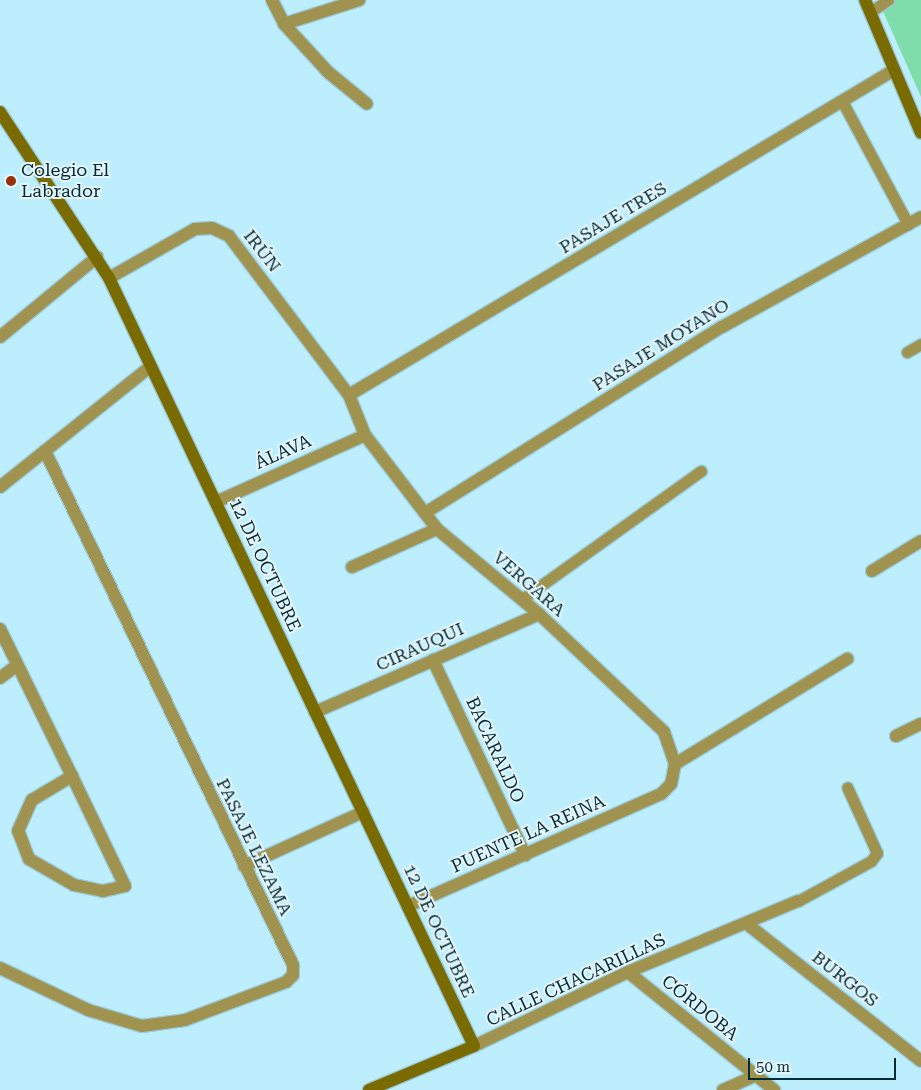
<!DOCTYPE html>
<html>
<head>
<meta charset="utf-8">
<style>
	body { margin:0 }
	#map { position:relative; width:921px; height:1090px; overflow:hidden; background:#bceefe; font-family:"Roboto Serif",serif }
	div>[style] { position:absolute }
	.green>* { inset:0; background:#7fddab }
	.roads { filter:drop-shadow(1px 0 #9bcbda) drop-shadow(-1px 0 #9bcbda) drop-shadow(0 1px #9bcbda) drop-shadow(0 -1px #9bcbda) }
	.lane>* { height:11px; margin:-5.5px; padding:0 5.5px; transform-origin:5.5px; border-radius:5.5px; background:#9f934f }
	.street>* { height:12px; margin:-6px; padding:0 6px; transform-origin:6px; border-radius:6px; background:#9f934f }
	.secondary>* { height:12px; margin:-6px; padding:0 6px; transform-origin:6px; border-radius:6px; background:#7a6b01 }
	.dots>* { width:14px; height:14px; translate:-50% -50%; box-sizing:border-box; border:2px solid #e5f5fb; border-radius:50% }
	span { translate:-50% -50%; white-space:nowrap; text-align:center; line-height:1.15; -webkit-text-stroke:4px #e5f5fb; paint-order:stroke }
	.poi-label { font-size:18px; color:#032c36 }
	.left { translate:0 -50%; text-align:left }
	.street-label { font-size:18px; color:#032c36 }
	.scale { position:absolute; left:748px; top:1058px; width:148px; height:22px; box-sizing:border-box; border:2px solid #032c36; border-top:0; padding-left:6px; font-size:15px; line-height:18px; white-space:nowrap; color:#032c36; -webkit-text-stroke:4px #e5f5fb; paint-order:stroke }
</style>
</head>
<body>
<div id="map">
	<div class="green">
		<i style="clip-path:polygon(878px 0,921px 0,921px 97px)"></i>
	</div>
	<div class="roads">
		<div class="lane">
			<i style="left:870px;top:12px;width:22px;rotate:-34deg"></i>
			<i style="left:842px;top:101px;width:140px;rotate:61.8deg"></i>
			<i style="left:907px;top:352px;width:16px;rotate:-30deg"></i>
			<i style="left:522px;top:599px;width:220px;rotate:-35.6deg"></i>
			<i style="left:798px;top:901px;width:83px;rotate:-28.7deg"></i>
			<i style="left:871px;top:861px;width:10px;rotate:-53deg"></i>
			<i style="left:877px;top:853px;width:72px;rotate:-114.4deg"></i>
		</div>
		<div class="street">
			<i style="left:272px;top:0;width:27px;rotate:63deg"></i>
			<i style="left:284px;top:24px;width:65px;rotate:47.5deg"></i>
			<i style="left:328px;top:72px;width:50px;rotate:39.4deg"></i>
			<i style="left:284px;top:24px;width:79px;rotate:-17.7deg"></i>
			<i style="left:109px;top:278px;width:99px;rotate:-29.7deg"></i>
			<i style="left:195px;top:229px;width:17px;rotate:-3deg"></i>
			<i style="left:212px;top:228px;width:19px;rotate:25deg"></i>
			<i style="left:229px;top:236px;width:199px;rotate:53deg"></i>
			<i style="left:349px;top:395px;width:43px;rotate:68.2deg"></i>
			<i style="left:365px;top:435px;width:118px;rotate:52.5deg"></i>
			<i style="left:437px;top:529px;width:133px;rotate:39.8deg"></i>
			<i style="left:539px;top:614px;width:172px;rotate:43.3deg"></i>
			<i style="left:664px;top:732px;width:34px;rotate:71deg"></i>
			<i style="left:675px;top:764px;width:20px;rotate:101deg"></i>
			<i style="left:671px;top:784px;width:14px;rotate:135deg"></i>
			<i style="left:661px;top:794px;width:277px;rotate:156.1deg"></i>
			<i style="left:0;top:337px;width:126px;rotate:-39.5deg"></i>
			<i style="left:349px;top:395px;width:635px;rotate:-30.81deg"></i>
			<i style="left:0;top:487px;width:193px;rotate:-38.7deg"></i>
			<i style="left:216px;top:502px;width:163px;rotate:-24.2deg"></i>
			<i style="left:425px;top:513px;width:350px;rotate:-32.1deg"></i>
			<i style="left:722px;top:327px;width:227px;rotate:-28.9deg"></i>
			<i style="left:352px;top:567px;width:93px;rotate:-24.1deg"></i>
			<i style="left:872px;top:571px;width:57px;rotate:-31.5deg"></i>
			<i style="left:0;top:629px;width:164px;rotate:63.9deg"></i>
			<i style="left:72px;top:776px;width:122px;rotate:64.3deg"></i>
			<i style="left:125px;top:886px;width:23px;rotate:167deg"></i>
			<i style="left:103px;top:891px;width:30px;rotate:-168deg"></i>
			<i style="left:74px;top:885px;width:52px;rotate:-150deg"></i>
			<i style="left:29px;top:859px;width:30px;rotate:-111deg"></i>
			<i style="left:18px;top:831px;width:34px;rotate:-66deg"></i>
			<i style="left:32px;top:800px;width:47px;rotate:-31deg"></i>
			<i style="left:433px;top:660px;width:216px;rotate:64.7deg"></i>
			<i style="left:0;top:678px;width:21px;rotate:-37deg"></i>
			<i style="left:315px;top:712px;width:244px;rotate:-23.6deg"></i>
			<i style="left:896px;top:736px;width:28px;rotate:-26deg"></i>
			<i style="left:675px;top:764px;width:202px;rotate:-31.4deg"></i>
			<i style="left:244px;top:866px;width:131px;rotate:-24.4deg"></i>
			<i style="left:747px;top:924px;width:221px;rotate:38.2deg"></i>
			<i style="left:0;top:968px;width:98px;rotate:25.5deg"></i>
			<i style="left:88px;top:1010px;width:56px;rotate:16.5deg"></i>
			<i style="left:142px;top:1026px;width:43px;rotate:-7.9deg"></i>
			<i style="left:185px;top:1020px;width:108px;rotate:-20.6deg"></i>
			<i style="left:286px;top:982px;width:10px;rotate:-45deg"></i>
			<i style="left:293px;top:975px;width:10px;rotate:-90deg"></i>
			<i style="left:293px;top:965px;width:571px;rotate:-115.76deg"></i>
			<i style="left:628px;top:972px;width:188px;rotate:38.9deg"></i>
			<i style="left:474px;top:1046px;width:171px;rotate:-25.7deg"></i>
			<i style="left:628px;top:972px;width:184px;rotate:-22.7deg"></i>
			<i style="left:723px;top:1090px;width:36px;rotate:-24deg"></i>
		</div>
		<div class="secondary">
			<i style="left:865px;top:0;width:144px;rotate:67.2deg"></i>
			<i style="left:0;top:112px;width:199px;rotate:56.7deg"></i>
			<i style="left:109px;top:278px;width:850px;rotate:64.58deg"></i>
			<i style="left:474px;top:1046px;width:114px;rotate:157.3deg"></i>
		</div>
	</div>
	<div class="dots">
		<i style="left:11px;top:181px;background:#963102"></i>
	</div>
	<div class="poi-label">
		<span class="left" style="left:21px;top:181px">Colegio El<br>Labrador</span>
	</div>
	<div class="street-label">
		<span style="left:613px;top:218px;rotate:-31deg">PASAJE TRES</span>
		<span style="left:262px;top:251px;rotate:52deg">IRÚN</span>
		<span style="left:661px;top:345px;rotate:-32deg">PASAJE MOYANO</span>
		<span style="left:283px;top:452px;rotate:-24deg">ÁLAVA</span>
		<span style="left:265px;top:565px;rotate:65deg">12 DE OCTUBRE</span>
		<span style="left:529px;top:584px;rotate:41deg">VERGARA</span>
		<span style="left:420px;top:647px;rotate:-24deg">CIRAUQUI</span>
		<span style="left:495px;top:750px;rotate:65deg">BACARALDO</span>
		<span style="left:528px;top:834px;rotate:-24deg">PUENTE LA REINA</span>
		<span style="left:254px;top:847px;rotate:64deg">PASAJE LEZAMA</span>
		<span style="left:439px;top:931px;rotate:65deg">12 DE OCTUBRE</span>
		<span style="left:845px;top:979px;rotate:38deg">BURGOS</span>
		<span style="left:576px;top:980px;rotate:-25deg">CALLE CHACARILLAS</span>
		<span style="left:700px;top:1008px;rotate:39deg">CÓRDOBA</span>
	</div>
	<div class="scale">50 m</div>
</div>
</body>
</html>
